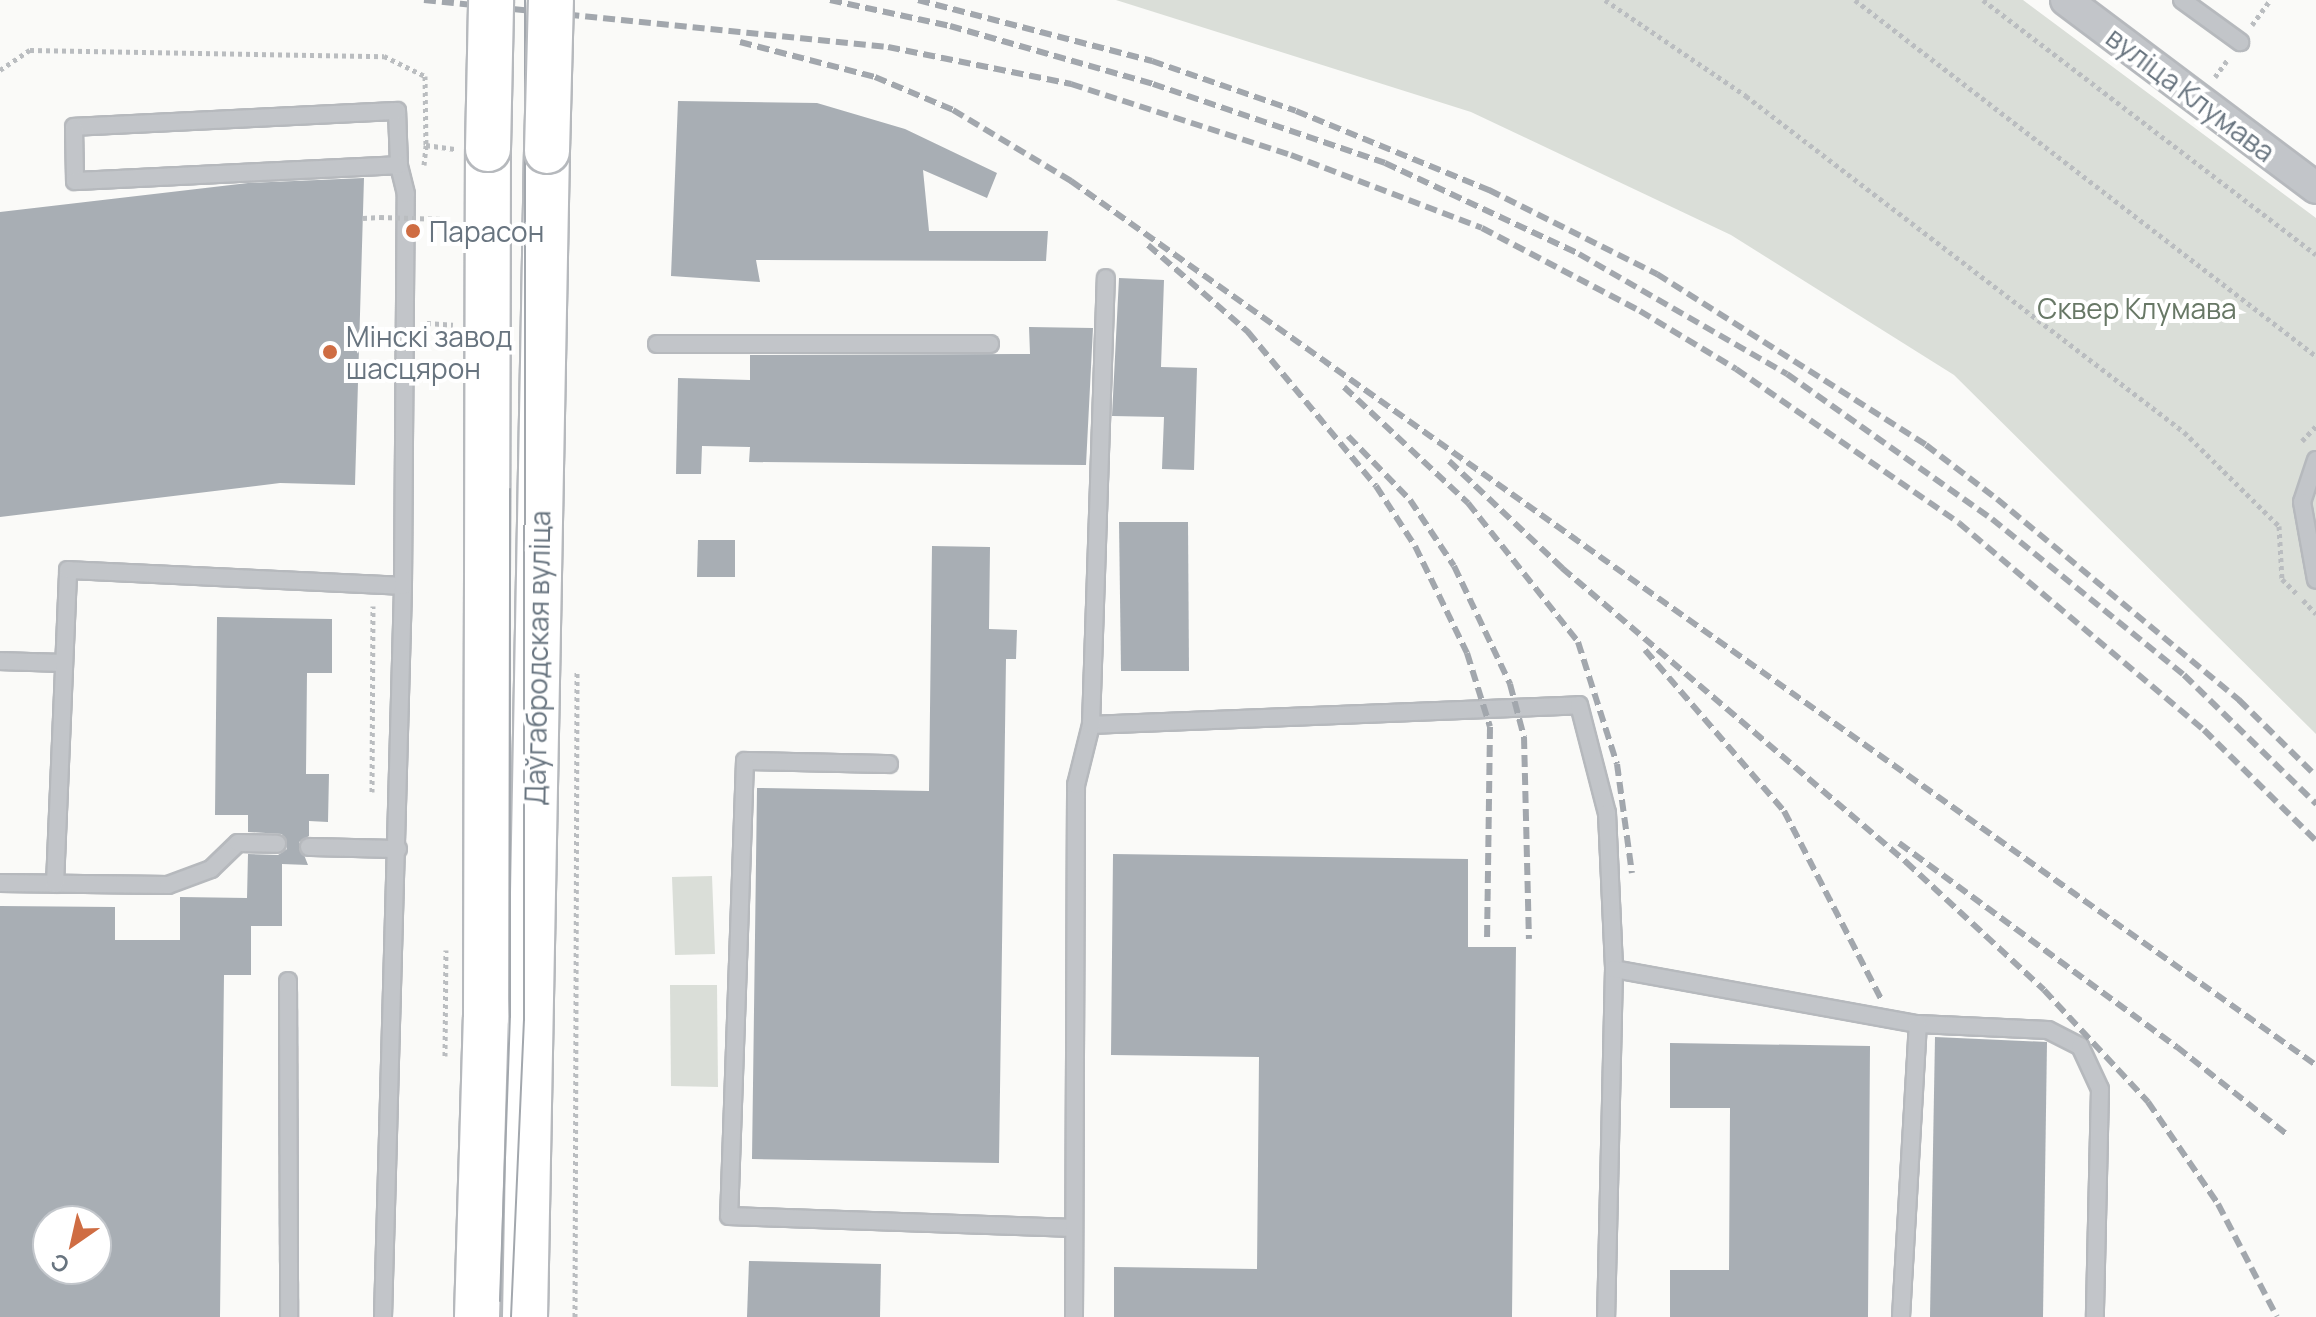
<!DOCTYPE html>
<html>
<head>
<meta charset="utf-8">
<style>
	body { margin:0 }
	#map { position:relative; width:2316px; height:1317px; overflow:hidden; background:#fafaf8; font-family:Manrope,sans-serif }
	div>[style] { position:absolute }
	.green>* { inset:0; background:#daded8 }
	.building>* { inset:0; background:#a8aeb4 }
	.path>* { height:5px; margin-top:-2.5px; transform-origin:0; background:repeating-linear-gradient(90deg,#babdc0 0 4px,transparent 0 8px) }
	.roads { filter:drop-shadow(2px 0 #b6b9bd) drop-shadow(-2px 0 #b6b9bd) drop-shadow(0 2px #b6b9bd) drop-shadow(0 -2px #b6b9bd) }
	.service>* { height:16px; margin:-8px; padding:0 8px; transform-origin:8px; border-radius:8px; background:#c2c5c9 }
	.minor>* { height:30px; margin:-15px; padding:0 15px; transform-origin:15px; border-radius:15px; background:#c2c5c9 }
	.primary>* { height:44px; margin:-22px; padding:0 22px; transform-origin:22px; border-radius:22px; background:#fff }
	.tram>* { height:2px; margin:-1px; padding:0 1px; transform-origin:1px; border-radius:1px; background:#a2a7ad }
	.rail>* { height:6px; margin-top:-3px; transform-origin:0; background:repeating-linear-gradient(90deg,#a2a7ad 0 12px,transparent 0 18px) }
	.path-bridge>* { height:5px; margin-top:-2.5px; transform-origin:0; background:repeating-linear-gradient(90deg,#babdc0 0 4px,transparent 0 8px) }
	.bridges { filter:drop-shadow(2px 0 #b6b9bd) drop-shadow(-2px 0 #b6b9bd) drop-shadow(0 2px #b6b9bd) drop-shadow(0 -2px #b6b9bd) }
	.primary-bridge>* { height:44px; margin:-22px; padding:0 22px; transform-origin:22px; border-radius:22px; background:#fff }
	.dots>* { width:22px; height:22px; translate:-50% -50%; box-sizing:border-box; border:4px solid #fff; border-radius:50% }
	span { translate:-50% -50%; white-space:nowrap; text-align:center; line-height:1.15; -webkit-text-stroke:8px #fff; paint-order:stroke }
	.street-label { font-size:28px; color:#68747f }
	.poi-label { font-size:28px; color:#68747f }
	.left { translate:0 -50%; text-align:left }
	.park-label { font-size:28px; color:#687866 }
	.north { position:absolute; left:32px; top:1205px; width:80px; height:80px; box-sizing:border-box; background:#fff; border:2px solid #c3c7cc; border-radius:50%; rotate:214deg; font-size:22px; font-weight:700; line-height:32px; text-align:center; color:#68747f }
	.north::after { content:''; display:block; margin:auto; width:28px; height:36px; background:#cf6d43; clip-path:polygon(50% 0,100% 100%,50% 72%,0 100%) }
</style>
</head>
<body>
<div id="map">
	<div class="green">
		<i style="clip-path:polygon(1116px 0,2023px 0,2316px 218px,2316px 734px,1954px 375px,1731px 235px,1471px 112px)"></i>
		<i style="clip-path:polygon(712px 876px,715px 954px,675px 955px,672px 877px)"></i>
		<i style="clip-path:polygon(670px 985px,717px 985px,718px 1087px,671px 1086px)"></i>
	</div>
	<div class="building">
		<i style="clip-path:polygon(678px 101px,817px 103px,905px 129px,997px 173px,987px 198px,923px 170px,929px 231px,1048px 231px,1046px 261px,756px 260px,760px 282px,671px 276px)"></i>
		<i style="clip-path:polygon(364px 178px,355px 485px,280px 483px,0 517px,0 212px,248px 183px)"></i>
		<i style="clip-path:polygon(1119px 278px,1164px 280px,1161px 367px,1197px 368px,1194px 470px,1162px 469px,1164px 417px,1112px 416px)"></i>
		<i style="clip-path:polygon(1029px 327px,1093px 328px,1086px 465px,749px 462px,750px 447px,702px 446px,701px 474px,676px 474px,678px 378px,750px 380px,750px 355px,1030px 354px)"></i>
		<i style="clip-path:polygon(1119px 522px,1188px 522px,1189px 671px,1121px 671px)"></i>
		<i style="clip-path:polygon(698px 540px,735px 540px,735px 577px,697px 577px)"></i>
		<i style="clip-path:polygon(932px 546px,990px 547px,989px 629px,1017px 630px,1016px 659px,1006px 659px,999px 1163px,752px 1159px,757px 788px,929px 791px)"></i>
		<i style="clip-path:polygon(evenodd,217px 617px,332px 619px,332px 673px,307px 673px,306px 774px,329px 774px,328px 822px,309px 821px,309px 836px,299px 842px,308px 865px,282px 864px,282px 926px,251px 926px,251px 975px,224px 975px,220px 1317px,0 1317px,0 906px,115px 907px,115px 940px,180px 940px,180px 897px,247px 898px,248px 854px,278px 855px,287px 849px,282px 834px,248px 832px,248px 815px,215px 815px,217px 617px,48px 1221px,96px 1221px,96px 1269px,48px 1269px,48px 1221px)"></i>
		<i style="clip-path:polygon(1113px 854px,1468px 859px,1468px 947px,1516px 947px,1512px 1317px,1114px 1317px,1114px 1267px,1257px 1269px,1259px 1057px,1111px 1055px)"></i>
		<i style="clip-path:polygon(1935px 1037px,2047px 1042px,2043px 1317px,1930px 1317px)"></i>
		<i style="clip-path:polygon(1670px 1043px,1870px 1046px,1868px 1317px,1670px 1317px,1670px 1270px,1729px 1270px,1730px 1108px,1670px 1108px)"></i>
		<i style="clip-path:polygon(749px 1261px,881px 1264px,880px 1317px,747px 1317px)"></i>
	</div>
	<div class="path">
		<i style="left:1605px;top:0;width:171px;rotate:34.2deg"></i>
		<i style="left:1746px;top:96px;width:552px;rotate:37.49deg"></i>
		<i style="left:2184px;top:432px;width:134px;rotate:44.7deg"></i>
		<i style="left:2279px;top:526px;width:53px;rotate:86.8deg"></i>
		<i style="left:2282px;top:579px;width:20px;rotate:45deg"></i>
		<i style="left:1855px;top:0;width:582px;rotate:37.68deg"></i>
		<i style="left:1983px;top:0;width:419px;rotate:37.4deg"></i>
		<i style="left:2252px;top:25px;width:31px;rotate:-54deg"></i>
		<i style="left:0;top:70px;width:36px;rotate:-34deg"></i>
		<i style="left:30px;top:50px;width:354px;rotate:1deg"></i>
		<i style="left:384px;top:56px;width:46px;rotate:26deg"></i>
		<i style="left:425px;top:76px;width:69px;rotate:89.2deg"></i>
		<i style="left:2215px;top:77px;width:22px;rotate:-54deg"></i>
		<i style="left:424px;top:165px;width:20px;rotate:-84deg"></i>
		<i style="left:426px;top:145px;width:29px;rotate:8deg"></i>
		<i style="left:363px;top:218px;width:17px;rotate:-3deg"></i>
		<i style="left:427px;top:323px;width:26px;rotate:4deg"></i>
		<i style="left:2302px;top:441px;width:21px;rotate:-47deg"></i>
		<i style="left:2303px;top:600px;width:19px;rotate:47deg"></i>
		<i style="left:372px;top:792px;width:186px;rotate:-89.7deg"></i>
		<i style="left:445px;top:1056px;width:106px;rotate:-89.5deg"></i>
		<i style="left:575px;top:1317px;width:647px;rotate:-89.82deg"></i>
	</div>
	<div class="roads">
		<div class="service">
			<i style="left:2182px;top:0;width:72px;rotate:35.9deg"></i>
			<i style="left:657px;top:344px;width:333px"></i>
			<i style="left:2316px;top:460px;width:44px;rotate:108.4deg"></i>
			<i style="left:2302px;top:502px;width:79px;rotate:79.8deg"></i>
			<i style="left:0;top:661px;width:64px;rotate:1.8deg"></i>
			<i style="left:1091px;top:725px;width:488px;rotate:-2.3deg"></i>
			<i style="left:1579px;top:705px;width:112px;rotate:75.5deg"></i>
			<i style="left:1607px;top:813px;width:156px;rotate:87.4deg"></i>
			<i style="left:1614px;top:969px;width:348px;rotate:91.3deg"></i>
			<i style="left:889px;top:764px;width:144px;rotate:-178.8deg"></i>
			<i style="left:745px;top:761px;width:455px;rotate:92deg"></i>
			<i style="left:729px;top:1216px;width:345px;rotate:2deg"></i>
			<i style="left:309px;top:847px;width:89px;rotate:1.3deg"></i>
			<i style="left:0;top:883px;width:168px;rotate:0.7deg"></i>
			<i style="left:168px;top:885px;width:46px;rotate:-20.4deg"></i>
			<i style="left:211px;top:869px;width:37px;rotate:-44deg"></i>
			<i style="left:238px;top:843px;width:39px;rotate:1deg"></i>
			<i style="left:55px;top:884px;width:314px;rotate:-87.6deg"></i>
			<i style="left:68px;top:570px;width:335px;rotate:2.7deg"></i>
			<i style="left:1614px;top:969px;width:309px;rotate:10.3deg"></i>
			<i style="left:1918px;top:1024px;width:130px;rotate:2.6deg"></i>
			<i style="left:2048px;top:1030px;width:36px;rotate:27deg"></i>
			<i style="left:2080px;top:1046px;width:47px;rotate:65.1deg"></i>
			<i style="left:2100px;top:1089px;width:228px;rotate:91.3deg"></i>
			<i style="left:288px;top:981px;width:336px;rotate:89.8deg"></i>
			<i style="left:383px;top:1317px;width:731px;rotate:-88.43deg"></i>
			<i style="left:403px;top:586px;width:392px;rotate:-89.6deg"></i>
			<i style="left:406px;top:194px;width:30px;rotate:-104deg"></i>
			<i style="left:399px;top:165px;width:54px;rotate:-92.1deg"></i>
			<i style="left:397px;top:111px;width:323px;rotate:177.2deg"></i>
			<i style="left:74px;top:127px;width:54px;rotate:88.9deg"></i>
			<i style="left:75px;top:181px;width:324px;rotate:-2.8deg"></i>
			<i style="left:1074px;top:1317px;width:532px;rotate:-89.78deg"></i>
			<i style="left:1076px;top:785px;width:62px;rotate:-76deg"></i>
			<i style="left:1091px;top:725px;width:447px;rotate:-88.1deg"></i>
			<i style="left:1901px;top:1317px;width:293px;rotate:-86.7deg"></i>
		</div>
		<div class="minor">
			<i style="left:2066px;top:0;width:313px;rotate:36.9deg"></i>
		</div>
		<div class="primary">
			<i style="left:477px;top:1317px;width:299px;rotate:-88.3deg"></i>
			<i style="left:486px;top:1018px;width:869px;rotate:-89.87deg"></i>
			<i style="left:525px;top:1317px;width:1166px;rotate:-88.92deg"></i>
		</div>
	</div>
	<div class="tram">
		<i style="left:500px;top:1301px;width:284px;rotate:-88deg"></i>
		<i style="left:510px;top:1017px;width:528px;rotate:-90deg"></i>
		<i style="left:511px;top:1317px;width:297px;rotate:-87.5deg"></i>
		<i style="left:524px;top:1020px;width:1020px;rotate:-89.94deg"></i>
	</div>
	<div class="rail">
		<i style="left:424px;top:0;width:466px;rotate:5.8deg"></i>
		<i style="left:888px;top:47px;width:187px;rotate:11.4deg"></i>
		<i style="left:1071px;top:84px;width:231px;rotate:17.9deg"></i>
		<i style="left:1291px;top:155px;width:204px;rotate:20.9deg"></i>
		<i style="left:1482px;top:228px;width:178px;rotate:27.7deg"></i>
		<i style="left:1640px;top:311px;width:112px;rotate:31.1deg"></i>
		<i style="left:1736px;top:369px;width:271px;rotate:34.6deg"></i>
		<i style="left:1959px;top:523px;width:321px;rotate:40.2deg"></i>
		<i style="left:2204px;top:730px;width:158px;rotate:44.7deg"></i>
		<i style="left:830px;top:0;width:123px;rotate:12.2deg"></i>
		<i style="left:950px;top:26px;width:211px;rotate:15.9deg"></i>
		<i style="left:1153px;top:84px;width:245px;rotate:18.8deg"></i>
		<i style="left:1385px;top:163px;width:214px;rotate:25.1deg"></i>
		<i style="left:1579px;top:254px;width:240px;rotate:30deg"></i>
		<i style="left:1787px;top:374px;width:251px;rotate:35.3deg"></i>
		<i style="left:1992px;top:519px;width:247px;rotate:39.1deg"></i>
		<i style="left:2184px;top:675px;width:185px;rotate:44.3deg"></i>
		<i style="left:918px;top:0;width:242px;rotate:14.6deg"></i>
		<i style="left:1152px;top:61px;width:152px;rotate:19.1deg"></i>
		<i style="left:1296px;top:111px;width:209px;rotate:22.3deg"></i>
		<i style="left:1489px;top:190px;width:188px;rotate:26.6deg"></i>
		<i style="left:1657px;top:274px;width:319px;rotate:32.4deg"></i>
		<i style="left:1926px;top:445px;width:89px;rotate:37.3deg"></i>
		<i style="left:1997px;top:499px;width:315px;rotate:39.7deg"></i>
		<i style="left:2239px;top:700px;width:108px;rotate:44.6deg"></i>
		<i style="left:740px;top:42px;width:139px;rotate:14.5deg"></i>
		<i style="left:875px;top:77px;width:85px;rotate:22.9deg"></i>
		<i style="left:953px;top:110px;width:138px;rotate:31deg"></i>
		<i style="left:1071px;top:181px;width:1527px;rotate:35.38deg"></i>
		<i style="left:1148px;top:245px;width:133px;rotate:41deg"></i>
		<i style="left:1248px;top:332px;width:200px;rotate:50.3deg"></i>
		<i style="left:1376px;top:486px;width:72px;rotate:57deg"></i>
		<i style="left:1415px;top:546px;width:119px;rotate:64.1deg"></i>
		<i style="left:1467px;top:653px;width:77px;rotate:72.7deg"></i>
		<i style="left:1490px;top:727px;width:211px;rotate:90.8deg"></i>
		<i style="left:1344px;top:387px;width:170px;rotate:43.1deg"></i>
		<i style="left:1468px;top:503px;width:177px;rotate:51.6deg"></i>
		<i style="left:1578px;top:642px;width:128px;rotate:72.3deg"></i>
		<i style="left:1617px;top:764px;width:110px;rotate:82.2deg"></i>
		<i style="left:1348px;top:436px;width:89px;rotate:45.9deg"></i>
		<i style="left:1410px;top:500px;width:79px;rotate:56.3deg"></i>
		<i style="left:1454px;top:566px;width:131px;rotate:64.6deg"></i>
		<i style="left:1510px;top:684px;width:55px;rotate:75.2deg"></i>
		<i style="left:1524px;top:737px;width:202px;rotate:88.6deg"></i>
		<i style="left:1449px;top:461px;width:156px;rotate:43.4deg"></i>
		<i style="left:1562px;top:568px;width:453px;rotate:40.5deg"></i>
		<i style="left:1906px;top:862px;width:188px;rotate:42.8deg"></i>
		<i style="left:2044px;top:990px;width:153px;rotate:47.1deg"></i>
		<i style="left:2148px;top:1102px;width:124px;rotate:55.5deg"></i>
		<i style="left:2218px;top:1204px;width:127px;rotate:62.4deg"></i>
		<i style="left:1645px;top:650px;width:213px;rotate:49.2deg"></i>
		<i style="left:1784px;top:811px;width:214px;rotate:62.7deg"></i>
		<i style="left:1899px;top:843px;width:345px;rotate:36.3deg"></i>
		<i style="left:2177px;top:1047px;width:143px;rotate:38.5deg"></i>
	</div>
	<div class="path-bridge">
		<i style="left:380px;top:217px;width:64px;rotate:1.8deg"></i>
	</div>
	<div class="bridges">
		<div class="primary-bridge">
			<i style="left:488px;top:149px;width:149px;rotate:-88.8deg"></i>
			<i style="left:547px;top:151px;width:151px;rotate:-88.5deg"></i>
		</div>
	</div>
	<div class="dots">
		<i style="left:413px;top:231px;background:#cf6d43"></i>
		<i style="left:330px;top:352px;background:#cf6d43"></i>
	</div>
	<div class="street-label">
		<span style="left:2191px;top:94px;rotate:37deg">вуліца Клумава</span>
		<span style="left:537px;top:658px;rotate:-89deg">Даўгабродская вуліца</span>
	</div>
	<div class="poi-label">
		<span class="left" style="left:429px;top:231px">Парасон</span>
		<span class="left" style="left:346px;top:352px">Мінскі завод<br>шасцярон</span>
	</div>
	<div class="park-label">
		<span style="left:2137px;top:308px">Сквер Клумава</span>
	</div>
	<div class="north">С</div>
</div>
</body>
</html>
